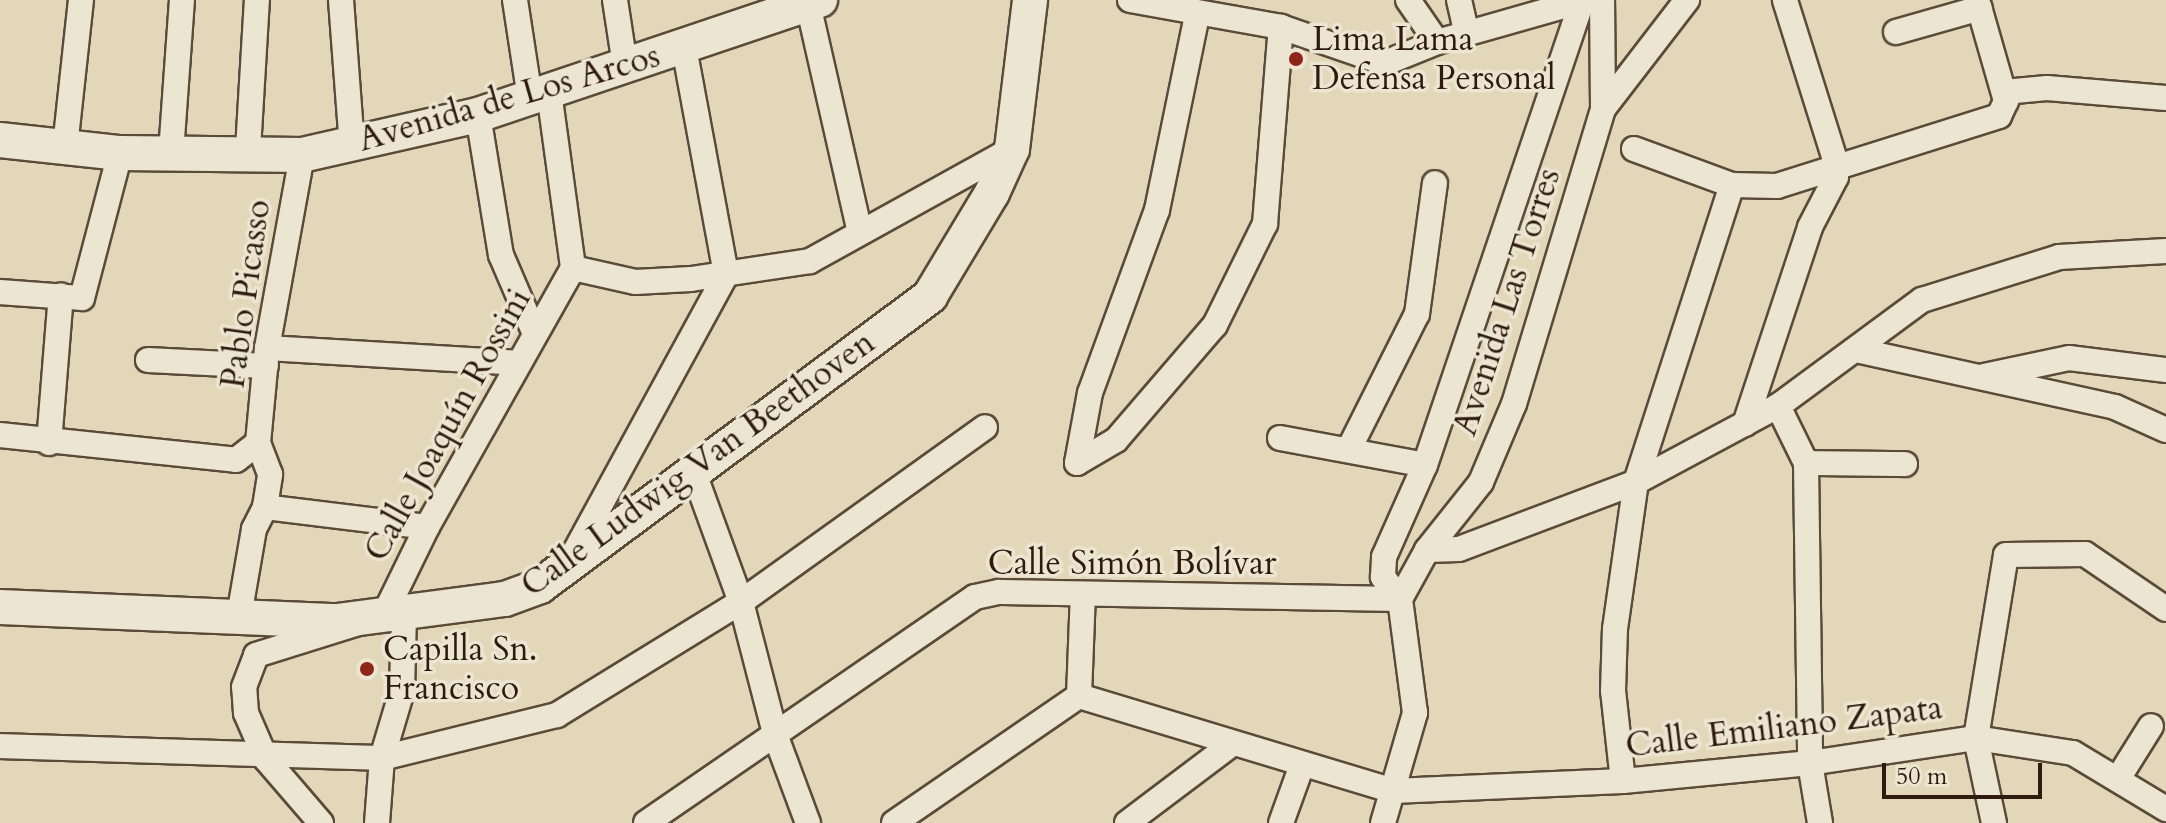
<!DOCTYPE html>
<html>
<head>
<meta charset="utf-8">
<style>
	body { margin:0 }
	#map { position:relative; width:2166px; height:823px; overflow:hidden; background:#e2d7b8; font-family:Cardo,serif }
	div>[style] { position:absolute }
	.roads { filter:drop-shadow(2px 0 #5b4a38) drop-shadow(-2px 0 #5b4a38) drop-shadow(0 2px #5b4a38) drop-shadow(0 -2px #5b4a38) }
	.street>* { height:24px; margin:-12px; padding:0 12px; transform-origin:12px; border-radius:12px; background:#ece5d1 }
	.secondary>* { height:34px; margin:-17px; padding:0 17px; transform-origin:17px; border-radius:17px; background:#ece5d1 }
	.dots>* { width:22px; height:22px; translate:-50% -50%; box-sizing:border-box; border:4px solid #ece5d1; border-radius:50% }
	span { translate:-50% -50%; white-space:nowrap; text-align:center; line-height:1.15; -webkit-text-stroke:7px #ece5d1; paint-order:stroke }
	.poi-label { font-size:34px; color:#2e1b0d }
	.left { translate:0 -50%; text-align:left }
	.street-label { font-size:34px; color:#2e1b0d }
	.scale { position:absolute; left:1882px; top:763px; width:160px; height:36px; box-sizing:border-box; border:4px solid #2e1b0d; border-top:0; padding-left:10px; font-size:24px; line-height:28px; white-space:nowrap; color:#2e1b0d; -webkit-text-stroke:6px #ece5d1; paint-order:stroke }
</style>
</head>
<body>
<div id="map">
	<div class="roads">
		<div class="street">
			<i style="left:341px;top:0;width:146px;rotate:85.7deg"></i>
			<i style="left:515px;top:0;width:99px;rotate:81.3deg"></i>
			<i style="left:615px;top:0;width:66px;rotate:81.3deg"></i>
			<i style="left:1130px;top:0;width:153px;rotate:10.1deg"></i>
			<i style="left:1281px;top:27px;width:110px;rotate:19.1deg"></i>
			<i style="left:1385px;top:63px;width:56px;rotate:-22deg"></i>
			<i style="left:1437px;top:42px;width:153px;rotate:-15.9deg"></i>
			<i style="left:1408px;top:0;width:51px;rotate:55.4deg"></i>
			<i style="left:1459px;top:0;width:35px;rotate:77deg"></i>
			<i style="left:808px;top:4px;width:231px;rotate:77.2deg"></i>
			<i style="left:1896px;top:32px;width:87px;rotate:-15.9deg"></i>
			<i style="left:549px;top:92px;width:178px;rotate:82.2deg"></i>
			<i style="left:2004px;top:92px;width:43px;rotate:-5.3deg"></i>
			<i style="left:2047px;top:88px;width:119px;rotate:4.8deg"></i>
			<i style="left:1603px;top:109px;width:138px;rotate:-52.4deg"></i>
			<i style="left:478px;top:115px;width:142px;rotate:80.7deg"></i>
			<i style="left:501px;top:255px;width:86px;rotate:66.7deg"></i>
			<i style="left:65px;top:147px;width:148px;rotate:-83.8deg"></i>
			<i style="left:1634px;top:149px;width:104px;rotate:20.2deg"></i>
			<i style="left:1732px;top:185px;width:45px;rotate:1.3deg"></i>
			<i style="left:1777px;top:186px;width:233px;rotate:-17.5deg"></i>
			<i style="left:1999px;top:116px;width:17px;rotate:-65deg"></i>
			<i style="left:2006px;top:101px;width:105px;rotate:-106deg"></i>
			<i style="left:248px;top:150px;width:150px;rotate:-86.6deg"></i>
			<i style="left:171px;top:153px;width:153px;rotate:-85.9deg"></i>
			<i style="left:573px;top:268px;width:64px;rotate:12.7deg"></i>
			<i style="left:635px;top:282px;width:56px;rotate:-3.1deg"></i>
			<i style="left:691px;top:279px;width:120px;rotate:-8.6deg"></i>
			<i style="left:810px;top:261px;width:231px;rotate:-29deg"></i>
			<i style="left:0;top:292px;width:82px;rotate:4.2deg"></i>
			<i style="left:82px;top:298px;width:150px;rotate:-75.3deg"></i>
			<i style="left:267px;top:348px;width:250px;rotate:3.4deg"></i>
			<i style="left:1856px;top:350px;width:265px;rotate:12.4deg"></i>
			<i style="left:2115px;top:407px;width:56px;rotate:24.3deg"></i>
			<i style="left:148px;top:360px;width:118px;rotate:2.9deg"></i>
			<i style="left:1984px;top:376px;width:87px;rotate:-12deg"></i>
			<i style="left:2069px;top:358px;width:98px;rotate:7.1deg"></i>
			<i style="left:1778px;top:406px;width:64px;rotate:63.8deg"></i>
			<i style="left:1806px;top:463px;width:300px;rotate:89.2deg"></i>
			<i style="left:1810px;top:763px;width:61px;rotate:80.5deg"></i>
			<i style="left:1745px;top:424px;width:207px;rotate:-71.7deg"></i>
			<i style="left:1810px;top:227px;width:56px;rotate:-62.5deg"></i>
			<i style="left:1836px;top:177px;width:14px;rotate:-90deg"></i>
			<i style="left:1836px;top:163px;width:171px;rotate:-107.4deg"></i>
			<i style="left:0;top:435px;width:237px;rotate:6deg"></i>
			<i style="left:236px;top:460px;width:28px;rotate:-38deg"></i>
			<i style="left:1280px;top:438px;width:147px;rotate:10.5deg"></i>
			<i style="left:49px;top:443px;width:148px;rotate:-85.4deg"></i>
			<i style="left:258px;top:443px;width:95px;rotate:-84.6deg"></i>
			<i style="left:267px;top:348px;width:196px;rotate:-79.7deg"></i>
			<i style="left:1349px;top:449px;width:151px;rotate:-63.3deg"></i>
			<i style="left:1417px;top:314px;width:132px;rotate:-82.2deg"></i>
			<i style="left:1077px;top:463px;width:45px;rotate:-30.5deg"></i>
			<i style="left:1116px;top:440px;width:152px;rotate:-49.3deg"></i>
			<i style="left:1215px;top:325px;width:113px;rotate:-63.7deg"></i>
			<i style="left:1265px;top:224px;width:198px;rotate:-85.4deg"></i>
			<i style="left:1077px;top:463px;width:71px;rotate:-79.5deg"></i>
			<i style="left:1090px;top:393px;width:195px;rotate:-69.9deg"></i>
			<i style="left:1157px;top:210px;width:199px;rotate:-78.4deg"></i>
			<i style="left:1806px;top:463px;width:99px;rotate:0.6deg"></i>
			<i style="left:694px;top:473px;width:137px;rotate:70deg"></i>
			<i style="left:741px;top:602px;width:139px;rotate:75.5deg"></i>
			<i style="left:776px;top:737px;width:92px;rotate:69.6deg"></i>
			<i style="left:265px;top:507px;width:163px;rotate:7deg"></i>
			<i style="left:1427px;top:550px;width:32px;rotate:-2deg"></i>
			<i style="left:1459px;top:549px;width:189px;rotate:-20.7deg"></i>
			<i style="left:1636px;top:482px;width:161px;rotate:-28.2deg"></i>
			<i style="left:1778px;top:406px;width:179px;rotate:-36.4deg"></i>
			<i style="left:1922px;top:300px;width:144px;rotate:-17.4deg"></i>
			<i style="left:2059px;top:257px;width:107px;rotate:-3.2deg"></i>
			<i style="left:572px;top:557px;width:322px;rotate:-61.4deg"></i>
			<i style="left:726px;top:274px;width:231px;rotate:-100.5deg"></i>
			<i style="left:1400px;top:599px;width:28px;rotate:-128deg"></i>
			<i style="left:1383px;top:577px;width:20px;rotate:-87deg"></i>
			<i style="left:1384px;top:557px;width:101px;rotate:-66deg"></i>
			<i style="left:1425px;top:465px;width:486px;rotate:-71.3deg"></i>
			<i style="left:239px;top:616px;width:88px;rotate:-80.2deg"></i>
			<i style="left:254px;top:529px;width:25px;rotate:-63deg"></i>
			<i style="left:265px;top:507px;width:33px;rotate:-81deg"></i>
			<i style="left:270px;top:474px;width:33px;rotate:-111deg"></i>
			<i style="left:1079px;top:696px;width:328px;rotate:16.8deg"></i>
			<i style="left:1393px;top:791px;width:230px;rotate:-2.5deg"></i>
			<i style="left:1623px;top:781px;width:188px;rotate:-5.5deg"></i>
			<i style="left:1810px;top:763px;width:168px;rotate:-8.6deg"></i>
			<i style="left:1976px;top:738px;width:98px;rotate:8.8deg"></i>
			<i style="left:2073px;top:753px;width:109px;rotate:31.1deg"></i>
			<i style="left:1079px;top:696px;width:102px;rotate:-87.8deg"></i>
			<i style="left:0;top:746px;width:382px;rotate:1.8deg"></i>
			<i style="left:382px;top:758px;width:180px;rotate:-13.8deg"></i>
			<i style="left:557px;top:715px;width:216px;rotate:-31.6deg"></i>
			<i style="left:741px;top:602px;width:300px;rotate:-35.6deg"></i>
			<i style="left:2119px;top:777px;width:60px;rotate:-57.9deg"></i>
			<i style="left:1623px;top:781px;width:91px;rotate:-96.3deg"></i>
			<i style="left:1613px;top:691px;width:62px;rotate:-88.2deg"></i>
			<i style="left:1615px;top:629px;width:148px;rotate:-81.9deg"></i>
			<i style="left:1636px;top:482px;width:312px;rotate:-72.1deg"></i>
			<i style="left:321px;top:823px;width:84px;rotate:-130.7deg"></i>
			<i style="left:266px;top:759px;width:50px;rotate:-113.5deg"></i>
			<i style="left:246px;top:713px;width:26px;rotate:-94deg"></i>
			<i style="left:244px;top:687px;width:34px;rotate:-69deg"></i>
			<i style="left:256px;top:655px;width:134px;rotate:-17.4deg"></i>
			<i style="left:384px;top:615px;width:98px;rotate:-64deg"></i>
			<i style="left:427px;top:527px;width:297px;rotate:-60.6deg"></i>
			<i style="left:377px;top:823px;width:65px;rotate:-85.6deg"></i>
			<i style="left:382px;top:758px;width:70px;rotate:-73.4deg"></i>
			<i style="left:402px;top:691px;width:78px;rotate:-88.5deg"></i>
			<i style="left:646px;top:823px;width:399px;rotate:-34.5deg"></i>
			<i style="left:975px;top:597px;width:25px;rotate:-12deg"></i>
			<i style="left:999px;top:592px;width:401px;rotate:1deg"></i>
			<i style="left:894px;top:823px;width:224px;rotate:-34.5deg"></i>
			<i style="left:1127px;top:823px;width:131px;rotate:-37deg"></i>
			<i style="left:1281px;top:823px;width:62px;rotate:-70.1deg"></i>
			<i style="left:1383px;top:823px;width:115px;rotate:-73.8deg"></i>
			<i style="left:1415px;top:713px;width:115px;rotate:-97.5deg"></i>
			<i style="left:1400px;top:599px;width:56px;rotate:-61.1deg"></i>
			<i style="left:1427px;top:550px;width:87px;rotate:-51.5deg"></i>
			<i style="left:1481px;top:482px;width:85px;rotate:-67.1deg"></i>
			<i style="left:1514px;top:404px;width:308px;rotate:-73.2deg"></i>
			<i style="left:1603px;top:109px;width:109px;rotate:-90.5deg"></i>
			<i style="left:1994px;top:823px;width:87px;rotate:-102deg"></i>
			<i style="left:1976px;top:738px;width:185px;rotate:-80.7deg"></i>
			<i style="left:2006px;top:555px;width:79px;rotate:-0.7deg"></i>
			<i style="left:2085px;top:554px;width:98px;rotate:34.2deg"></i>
		</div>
		<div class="secondary">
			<i style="left:0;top:140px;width:121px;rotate:6.2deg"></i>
			<i style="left:120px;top:153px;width:182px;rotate:0.6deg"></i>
			<i style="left:302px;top:155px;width:180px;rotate:-12.8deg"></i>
			<i style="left:478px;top:115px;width:361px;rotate:-18.6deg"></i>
			<i style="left:0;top:607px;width:337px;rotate:2.4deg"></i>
			<i style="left:337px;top:621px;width:169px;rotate:-7.5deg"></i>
			<i style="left:505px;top:599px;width:37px;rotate:-20deg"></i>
			<i style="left:540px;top:586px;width:486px;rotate:-36.6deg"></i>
			<i style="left:930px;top:296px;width:120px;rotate:-59deg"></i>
			<i style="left:992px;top:193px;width:48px;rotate:-65.6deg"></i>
			<i style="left:1012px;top:149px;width:150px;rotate:-83.1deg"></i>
		</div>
	</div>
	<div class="dots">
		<i style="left:1296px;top:59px;background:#8f2418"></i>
		<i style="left:367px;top:669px;background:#8f2418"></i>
	</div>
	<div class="poi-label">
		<span class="left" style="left:1312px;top:59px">Lima Lama<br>Defensa Personal</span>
		<span class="left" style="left:383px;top:669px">Capilla Sn.<br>Francisco</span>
	</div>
	<div class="street-label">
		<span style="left:509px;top:98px;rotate:-16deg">Avenida de Los Arcos</span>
		<span style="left:246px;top:294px;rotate:-82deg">Pablo Picasso</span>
		<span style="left:1507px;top:302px;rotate:-72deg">Avenida Las Torres</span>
		<span style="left:448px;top:425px;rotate:-61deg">Calle Joaquín Rossini</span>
		<span style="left:698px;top:464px;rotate:-36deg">Calle Ludwig Van Beethoven</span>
		<span style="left:1132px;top:564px">Calle Simón Bolívar</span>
		<span style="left:1784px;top:727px;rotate:-7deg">Calle Emiliano Zapata</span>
	</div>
	<div class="scale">50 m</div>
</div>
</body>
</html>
